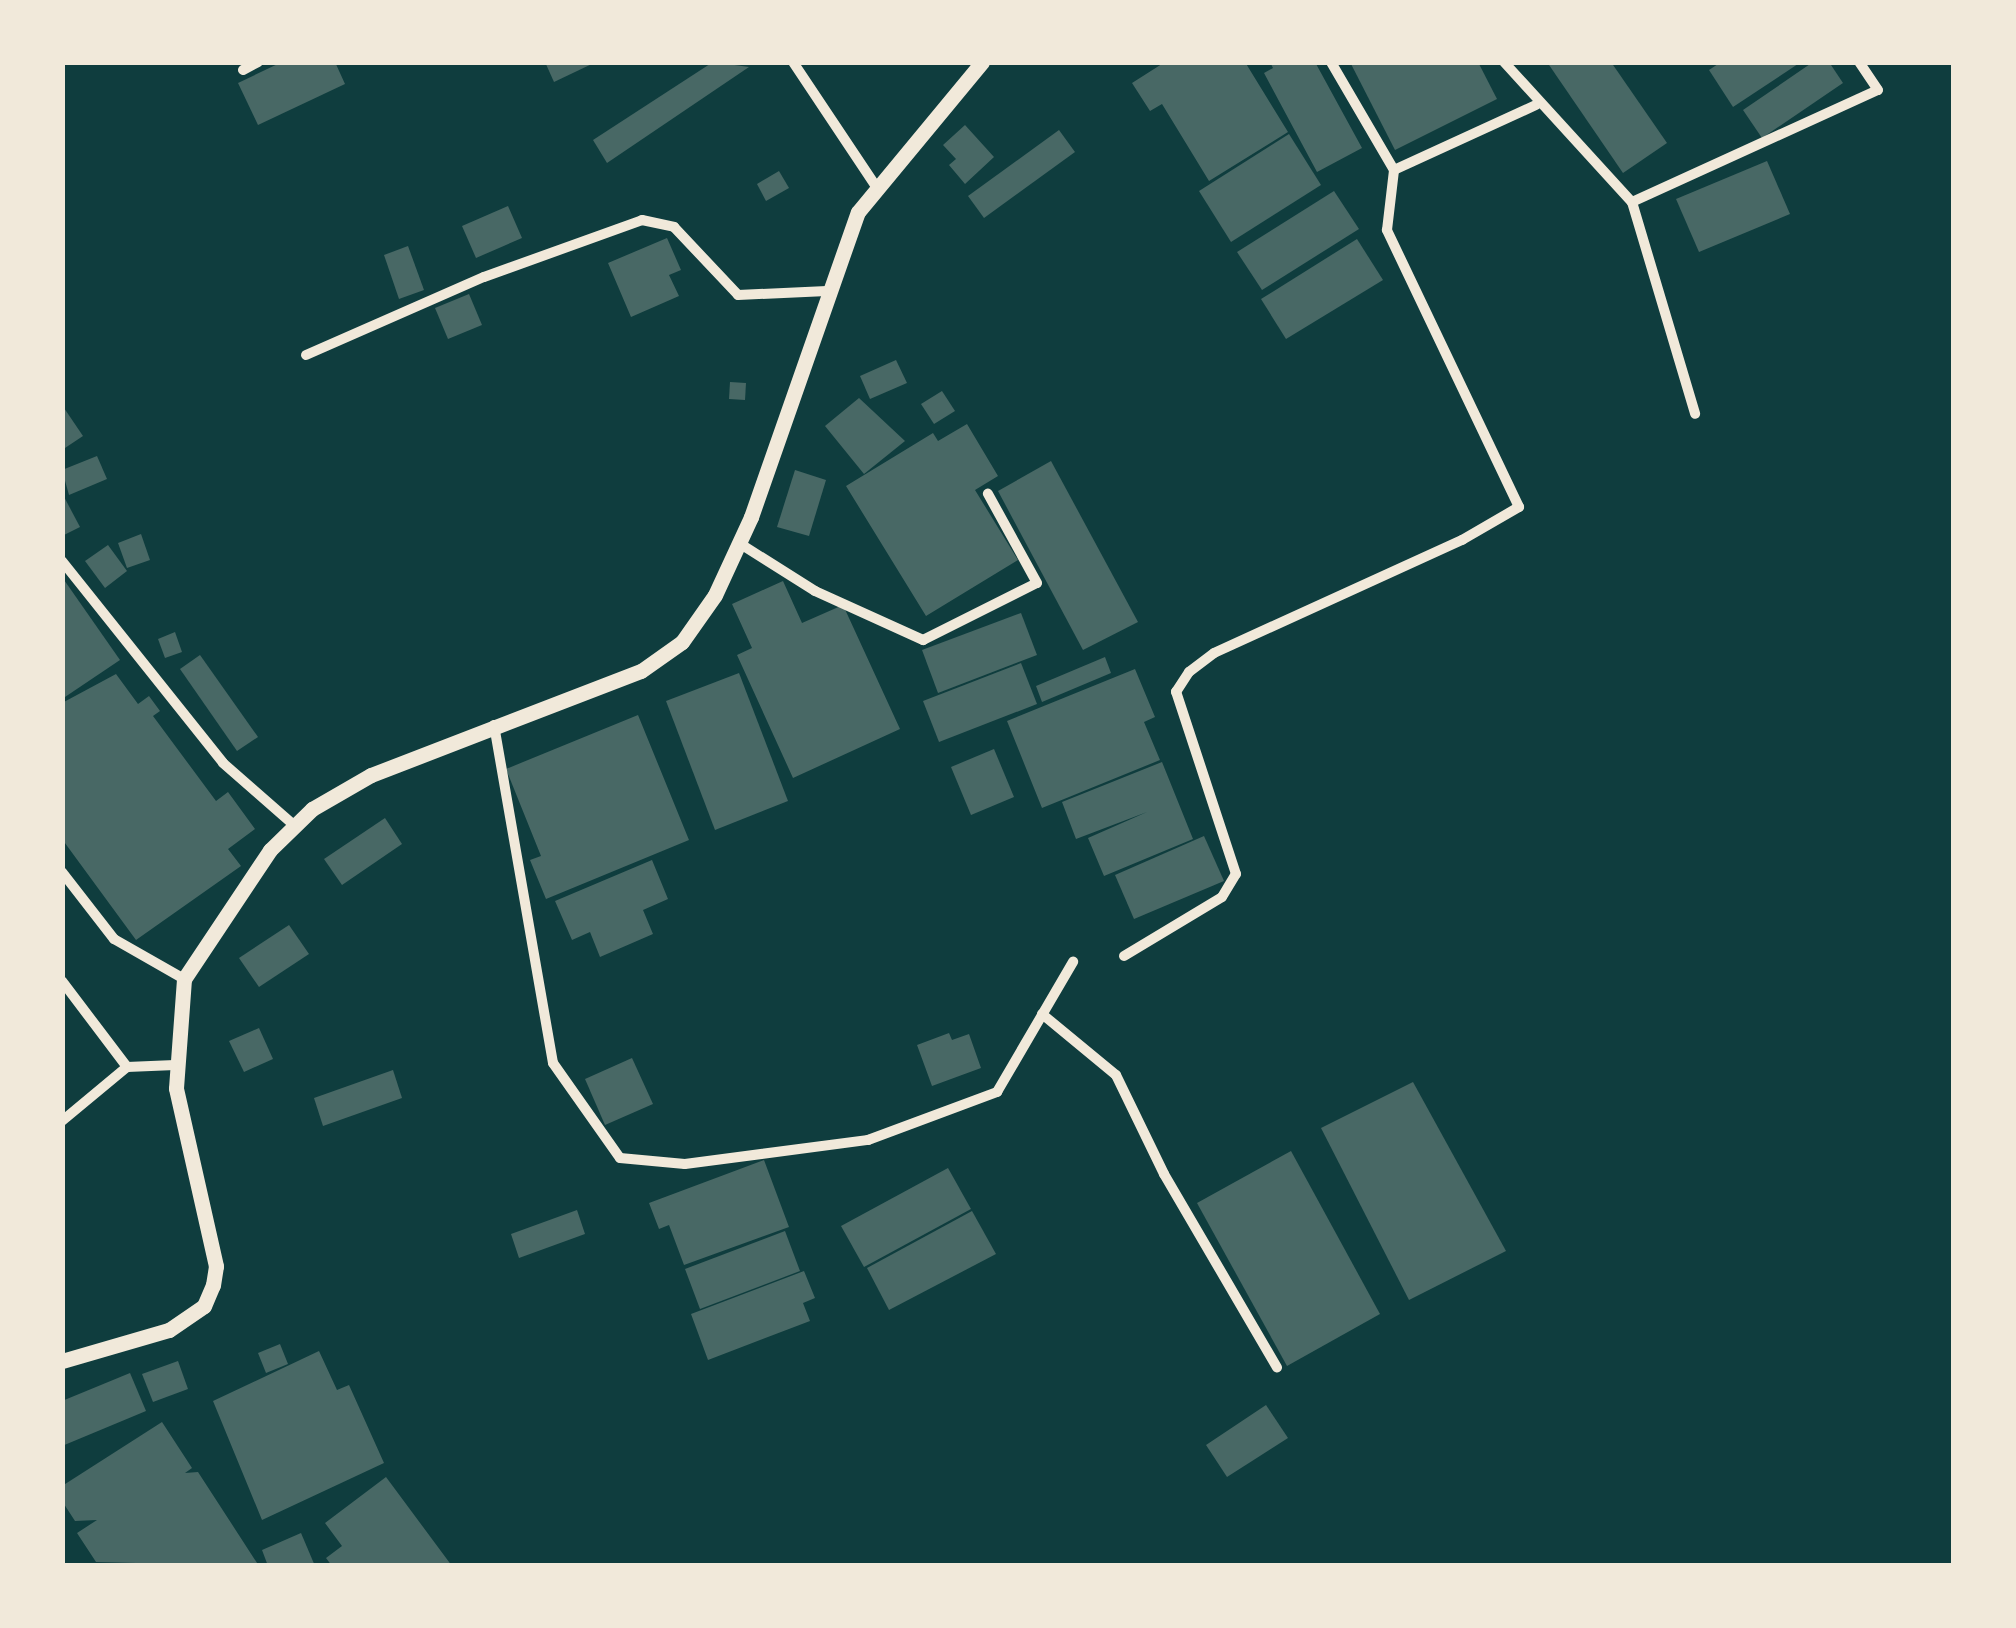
<!DOCTYPE html>
<html>
<head>
<meta charset="utf-8">
<style>
	body { margin:0 }
	#map { position:relative; width:2016px; height:1628px; overflow:hidden; background:#0f3d3e; font-family:Helvetica,sans-serif }
	div>[style] { position:absolute }
	.building>* { inset:0; background:#486865 }
	.minor>* { height:10px; margin:-5px; padding:0 5px; transform-origin:5px; border-radius:5px; background:#f1e9da }
	.secondary>* { height:15px; margin:-7.5px; padding:0 7.5px; transform-origin:7.5px; border-radius:7.5px; background:#f1e9da }
	span { translate:-50% -50%; white-space:nowrap; text-align:center; line-height:1.15; -webkit-text-stroke:8px #f1e9da; paint-order:stroke }
	.frame { position:absolute; inset:0; border:65px solid #f1e9da; pointer-events:none }
</style>
</head>
<body>
<div id="map">
	<div class="building">
		<i style="clip-path:polygon(282px 62px,335px 62px,345px 84px,258px 125px,238px 83px)"></i>
		<i style="clip-path:polygon(545px 62px,596px 62px,554px 82px)"></i>
		<i style="clip-path:polygon(713px 62px,749px 67px,607px 163px,593px 140px)"></i>
		<i style="clip-path:polygon(1165px 62px,1245px 62px,1288px 132px,1209px 181px,1162px 104px,1150px 111px,1132px 83px)"></i>
		<i style="clip-path:polygon(1270px 62px,1315px 62px,1362px 148px,1317px 172px,1264px 73px,1273px 68px)"></i>
		<i style="clip-path:polygon(1350px 62px,1478px 62px,1497px 99px,1395px 150px)"></i>
		<i style="clip-path:polygon(1547px 62px,1611px 62px,1667px 143px,1623px 173px)"></i>
		<i style="clip-path:polygon(1721px 62px,1801px 62px,1733px 107px,1709px 70px)"></i>
		<i style="clip-path:polygon(1813px 62px,1829px 62px,1843px 83px,1762px 138px,1743px 110px)"></i>
		<i style="clip-path:polygon(965px 125px,994px 157px,965px 184px,949px 165px,956px 159px,943px 145px)"></i>
		<i style="clip-path:polygon(1059px 130px,1075px 152px,984px 218px,968px 196px)"></i>
		<i style="clip-path:polygon(1289px 134px,1321px 185px,1231px 242px,1199px 191px)"></i>
		<i style="clip-path:polygon(1767px 161px,1790px 214px,1699px 252px,1676px 199px)"></i>
		<i style="clip-path:polygon(779px 171px,789px 188px,766px 201px,757px 184px)"></i>
		<i style="clip-path:polygon(1334px 191px,1359px 229px,1262px 290px,1237px 252px)"></i>
		<i style="clip-path:polygon(508px 206px,522px 238px,476px 258px,462px 226px)"></i>
		<i style="clip-path:polygon(667px 238px,681px 270px,669px 275px,679px 296px,631px 317px,608px 263px)"></i>
		<i style="clip-path:polygon(1357px 239px,1383px 280px,1286px 339px,1261px 299px)"></i>
		<i style="clip-path:polygon(408px 246px,424px 290px,399px 299px,384px 255px)"></i>
		<i style="clip-path:polygon(469px 294px,482px 325px,448px 339px,435px 308px)"></i>
		<i style="clip-path:polygon(896px 360px,907px 383px,870px 399px,860px 376px)"></i>
		<i style="clip-path:polygon(730px 382px,746px 383px,745px 400px,729px 399px)"></i>
		<i style="clip-path:polygon(942px 391px,955px 411px,934px 424px,921px 404px)"></i>
		<i style="clip-path:polygon(859px 398px,905px 441px,864px 474px,825px 426px)"></i>
		<i style="clip-path:polygon(62px 405px,83px 436px,62px 450px)"></i>
		<i style="clip-path:polygon(967px 424px,998px 476px,975px 490px,1018px 560px,926px 616px,846px 486px,933px 433px,938px 441px)"></i>
		<i style="clip-path:polygon(97px 456px,107px 479px,69px 495px,62px 470px)"></i>
		<i style="clip-path:polygon(1051px 461px,1138px 622px,1083px 650px,998px 491px)"></i>
		<i style="clip-path:polygon(795px 470px,826px 480px,809px 536px,777px 527px)"></i>
		<i style="clip-path:polygon(62px 493px,80px 527px,62px 536px)"></i>
		<i style="clip-path:polygon(141px 534px,150px 560px,127px 568px,118px 543px)"></i>
		<i style="clip-path:polygon(108px 545px,127px 571px,105px 588px,85px 561px)"></i>
		<i style="clip-path:polygon(62px 577px,120px 660px,62px 699px)"></i>
		<i style="clip-path:polygon(783px 581px,802px 623px,843px 605px,900px 729px,793px 778px,737px 655px,752px 648px,732px 604px)"></i>
		<i style="clip-path:polygon(1021px 613px,1037px 655px,938px 693px,922px 650px)"></i>
		<i style="clip-path:polygon(175px 632px,182px 652px,165px 658px,158px 639px)"></i>
		<i style="clip-path:polygon(200px 655px,258px 737px,237px 751px,180px 669px)"></i>
		<i style="clip-path:polygon(1105px 657px,1111px 673px,1042px 702px,1036px 686px)"></i>
		<i style="clip-path:polygon(1021px 663px,1037px 704px,939px 742px,923px 701px)"></i>
		<i style="clip-path:polygon(1135px 669px,1155px 717px,1144px 722px,1160px 760px,1042px 808px,1007px 721px)"></i>
		<i style="clip-path:polygon(739px 673px,788px 801px,715px 830px,666px 701px)"></i>
		<i style="clip-path:polygon(116px 674px,138px 704px,149px 696px,160px 711px,153px 716px,216px 801px,228px 792px,255px 829px,228px 849px,241px 866px,136px 940px,62px 839px,62px 703px)"></i>
		<i style="clip-path:polygon(638px 715px,689px 840px,546px 899px,530px 860px,541px 856px,506px 769px)"></i>
		<i style="clip-path:polygon(994px 749px,1014px 797px,971px 815px,951px 767px)"></i>
		<i style="clip-path:polygon(1162px 762px,1193px 839px,1104px 876px,1088px 838px,1147px 812px,1076px 839px,1062px 802px)"></i>
		<i style="clip-path:polygon(385px 818px,402px 844px,342px 885px,324px 859px)"></i>
		<i style="clip-path:polygon(1204px 836px,1224px 881px,1134px 919px,1115px 875px)"></i>
		<i style="clip-path:polygon(652px 860px,668px 899px,643px 910px,653px 934px,600px 957px,590px 932px,572px 940px,555px 901px)"></i>
		<i style="clip-path:polygon(289px 925px,309px 954px,259px 987px,239px 958px)"></i>
		<i style="clip-path:polygon(259px 1028px,273px 1059px,244px 1072px,229px 1041px)"></i>
		<i style="clip-path:polygon(949px 1033px,952px 1040px,969px 1034px,981px 1068px,932px 1086px,917px 1045px)"></i>
		<i style="clip-path:polygon(632px 1058px,653px 1104px,605px 1125px,585px 1079px)"></i>
		<i style="clip-path:polygon(393px 1070px,402px 1098px,323px 1126px,314px 1098px)"></i>
		<i style="clip-path:polygon(1413px 1082px,1506px 1251px,1409px 1300px,1321px 1128px)"></i>
		<i style="clip-path:polygon(1291px 1151px,1380px 1314px,1287px 1366px,1197px 1203px)"></i>
		<i style="clip-path:polygon(764px 1160px,789px 1227px,684px 1265px,669px 1225px,659px 1229px,649px 1203px)"></i>
		<i style="clip-path:polygon(948px 1168px,971px 1209px,864px 1267px,841px 1226px)"></i>
		<i style="clip-path:polygon(577px 1210px,585px 1234px,519px 1258px,511px 1234px)"></i>
		<i style="clip-path:polygon(972px 1211px,996px 1254px,889px 1310px,867px 1268px)"></i>
		<i style="clip-path:polygon(785px 1231px,800px 1271px,700px 1309px,685px 1269px)"></i>
		<i style="clip-path:polygon(804px 1271px,815px 1298px,803px 1303px,810px 1321px,708px 1360px,691px 1314px)"></i>
		<i style="clip-path:polygon(280px 1344px,288px 1364px,266px 1373px,258px 1353px)"></i>
		<i style="clip-path:polygon(319px 1351px,337px 1390px,349px 1385px,384px 1463px,262px 1520px,213px 1401px)"></i>
		<i style="clip-path:polygon(178px 1361px,188px 1389px,153px 1402px,142px 1374px)"></i>
		<i style="clip-path:polygon(130px 1373px,146px 1411px,62px 1446px,62px 1401px)"></i>
		<i style="clip-path:polygon(1266px 1405px,1288px 1438px,1227px 1477px,1206px 1445px)"></i>
		<i style="clip-path:polygon(162px 1422px,192px 1468px,185px 1473px,198px 1472px,259px 1566px,96px 1562px,77px 1533px,97px 1520px,75px 1521px,62px 1501px,62px 1486px)"></i>
		<i style="clip-path:polygon(386px 1477px,452px 1566px,332px 1566px,326px 1558px,342px 1546px,325px 1523px)"></i>
		<i style="clip-path:polygon(301px 1533px,315px 1566px,268px 1566px,262px 1550px)"></i>
	</div>
	<div class="minor">
		<i style="left:793px;top:62px;width:151px;rotate:56.3deg"></i>
		<i style="left:1504px;top:62px;width:190px;rotate:47.6deg"></i>
		<i style="left:1632px;top:202px;width:221px;rotate:73.4deg"></i>
		<i style="left:243px;top:70px;width:17px;rotate:-28deg"></i>
		<i style="left:1394px;top:170px;width:156px;rotate:-24.6deg"></i>
		<i style="left:1632px;top:202px;width:270px;rotate:-24.5deg"></i>
		<i style="left:1878px;top:90px;width:34px;rotate:-124deg"></i>
		<i style="left:306px;top:355px;width:194px;rotate:-23.7deg"></i>
		<i style="left:484px;top:277px;width:168px;rotate:-19.8deg"></i>
		<i style="left:642px;top:220px;width:33px;rotate:12deg"></i>
		<i style="left:674px;top:227px;width:93px;rotate:46.7deg"></i>
		<i style="left:738px;top:295px;width:89px;rotate:-2.6deg"></i>
		<i style="left:739px;top:543px;width:90px;rotate:32.3deg"></i>
		<i style="left:815px;top:591px;width:119px;rotate:24.4deg"></i>
		<i style="left:923px;top:640px;width:127px;rotate:-26.6deg"></i>
		<i style="left:1037px;top:583px;width:102px;rotate:-118.8deg"></i>
		<i style="left:62px;top:561px;width:258px;rotate:51.4deg"></i>
		<i style="left:223px;top:763px;width:96px;rotate:41.2deg"></i>
		<i style="left:494px;top:725px;width:343px;rotate:80.1deg"></i>
		<i style="left:553px;top:1063px;width:116px;rotate:54.8deg"></i>
		<i style="left:620px;top:1158px;width:65px;rotate:5.3deg"></i>
		<i style="left:685px;top:1164px;width:185px;rotate:-7.5deg"></i>
		<i style="left:868px;top:1140px;width:138px;rotate:-20.4deg"></i>
		<i style="left:997px;top:1092px;width:151px;rotate:-59.7deg"></i>
		<i style="left:62px;top:872px;width:85px;rotate:52.2deg"></i>
		<i style="left:114px;top:939px;width:81px;rotate:29.7deg"></i>
		<i style="left:1124px;top:956px;width:114px;rotate:-31deg"></i>
		<i style="left:1222px;top:897px;width:27px;rotate:-59deg"></i>
		<i style="left:1236px;top:874px;width:192px;rotate:-108.2deg"></i>
		<i style="left:1176px;top:692px;width:24px;rotate:-57deg"></i>
		<i style="left:1189px;top:672px;width:31px;rotate:-37deg"></i>
		<i style="left:1214px;top:653px;width:273px;rotate:-24.5deg"></i>
		<i style="left:1462px;top:540px;width:66px;rotate:-30.1deg"></i>
		<i style="left:1519px;top:507px;width:307px;rotate:-115.5deg"></i>
		<i style="left:1387px;top:230px;width:60px;rotate:-83.3deg"></i>
		<i style="left:1394px;top:170px;width:125px;rotate:-120.3deg"></i>
		<i style="left:62px;top:981px;width:108px;rotate:52.9deg"></i>
		<i style="left:1042px;top:1014px;width:96px;rotate:39.5deg"></i>
		<i style="left:1116px;top:1075px;width:110px;rotate:64.1deg"></i>
		<i style="left:1164px;top:1174px;width:224px;rotate:59.7deg"></i>
		<i style="left:62px;top:1121px;width:85px;rotate:-39.7deg"></i>
		<i style="left:127px;top:1067px;width:48px;rotate:-2.4deg"></i>
	</div>
	<div class="secondary">
		<i style="left:62px;top:1361px;width:111px;rotate:-16.2deg"></i>
		<i style="left:169px;top:1330px;width:42px;rotate:-34.4deg"></i>
		<i style="left:204px;top:1306px;width:23px;rotate:-67deg"></i>
		<i style="left:213px;top:1285px;width:19px;rotate:-81deg"></i>
		<i style="left:216px;top:1266px;width:182px;rotate:-102.7deg"></i>
		<i style="left:176px;top:1088px;width:109px;rotate:-85.8deg"></i>
		<i style="left:184px;top:979px;width:155px;rotate:-56.3deg"></i>
		<i style="left:270px;top:850px;width:59px;rotate:-44.3deg"></i>
		<i style="left:312px;top:809px;width:68px;rotate:-30deg"></i>
		<i style="left:371px;top:775px;width:289px;rotate:-21.1deg"></i>
		<i style="left:641px;top:671px;width:50px;rotate:-35.3deg"></i>
		<i style="left:682px;top:642px;width:57px;rotate:-54.9deg"></i>
		<i style="left:715px;top:595px;width:86px;rotate:-65.2deg"></i>
		<i style="left:751px;top:517px;width:323px;rotate:-70.7deg"></i>
		<i style="left:858px;top:212px;width:195px;rotate:-50.4deg"></i>
	</div>
	<div class="frame"></div>
</div>
</body>
</html>
